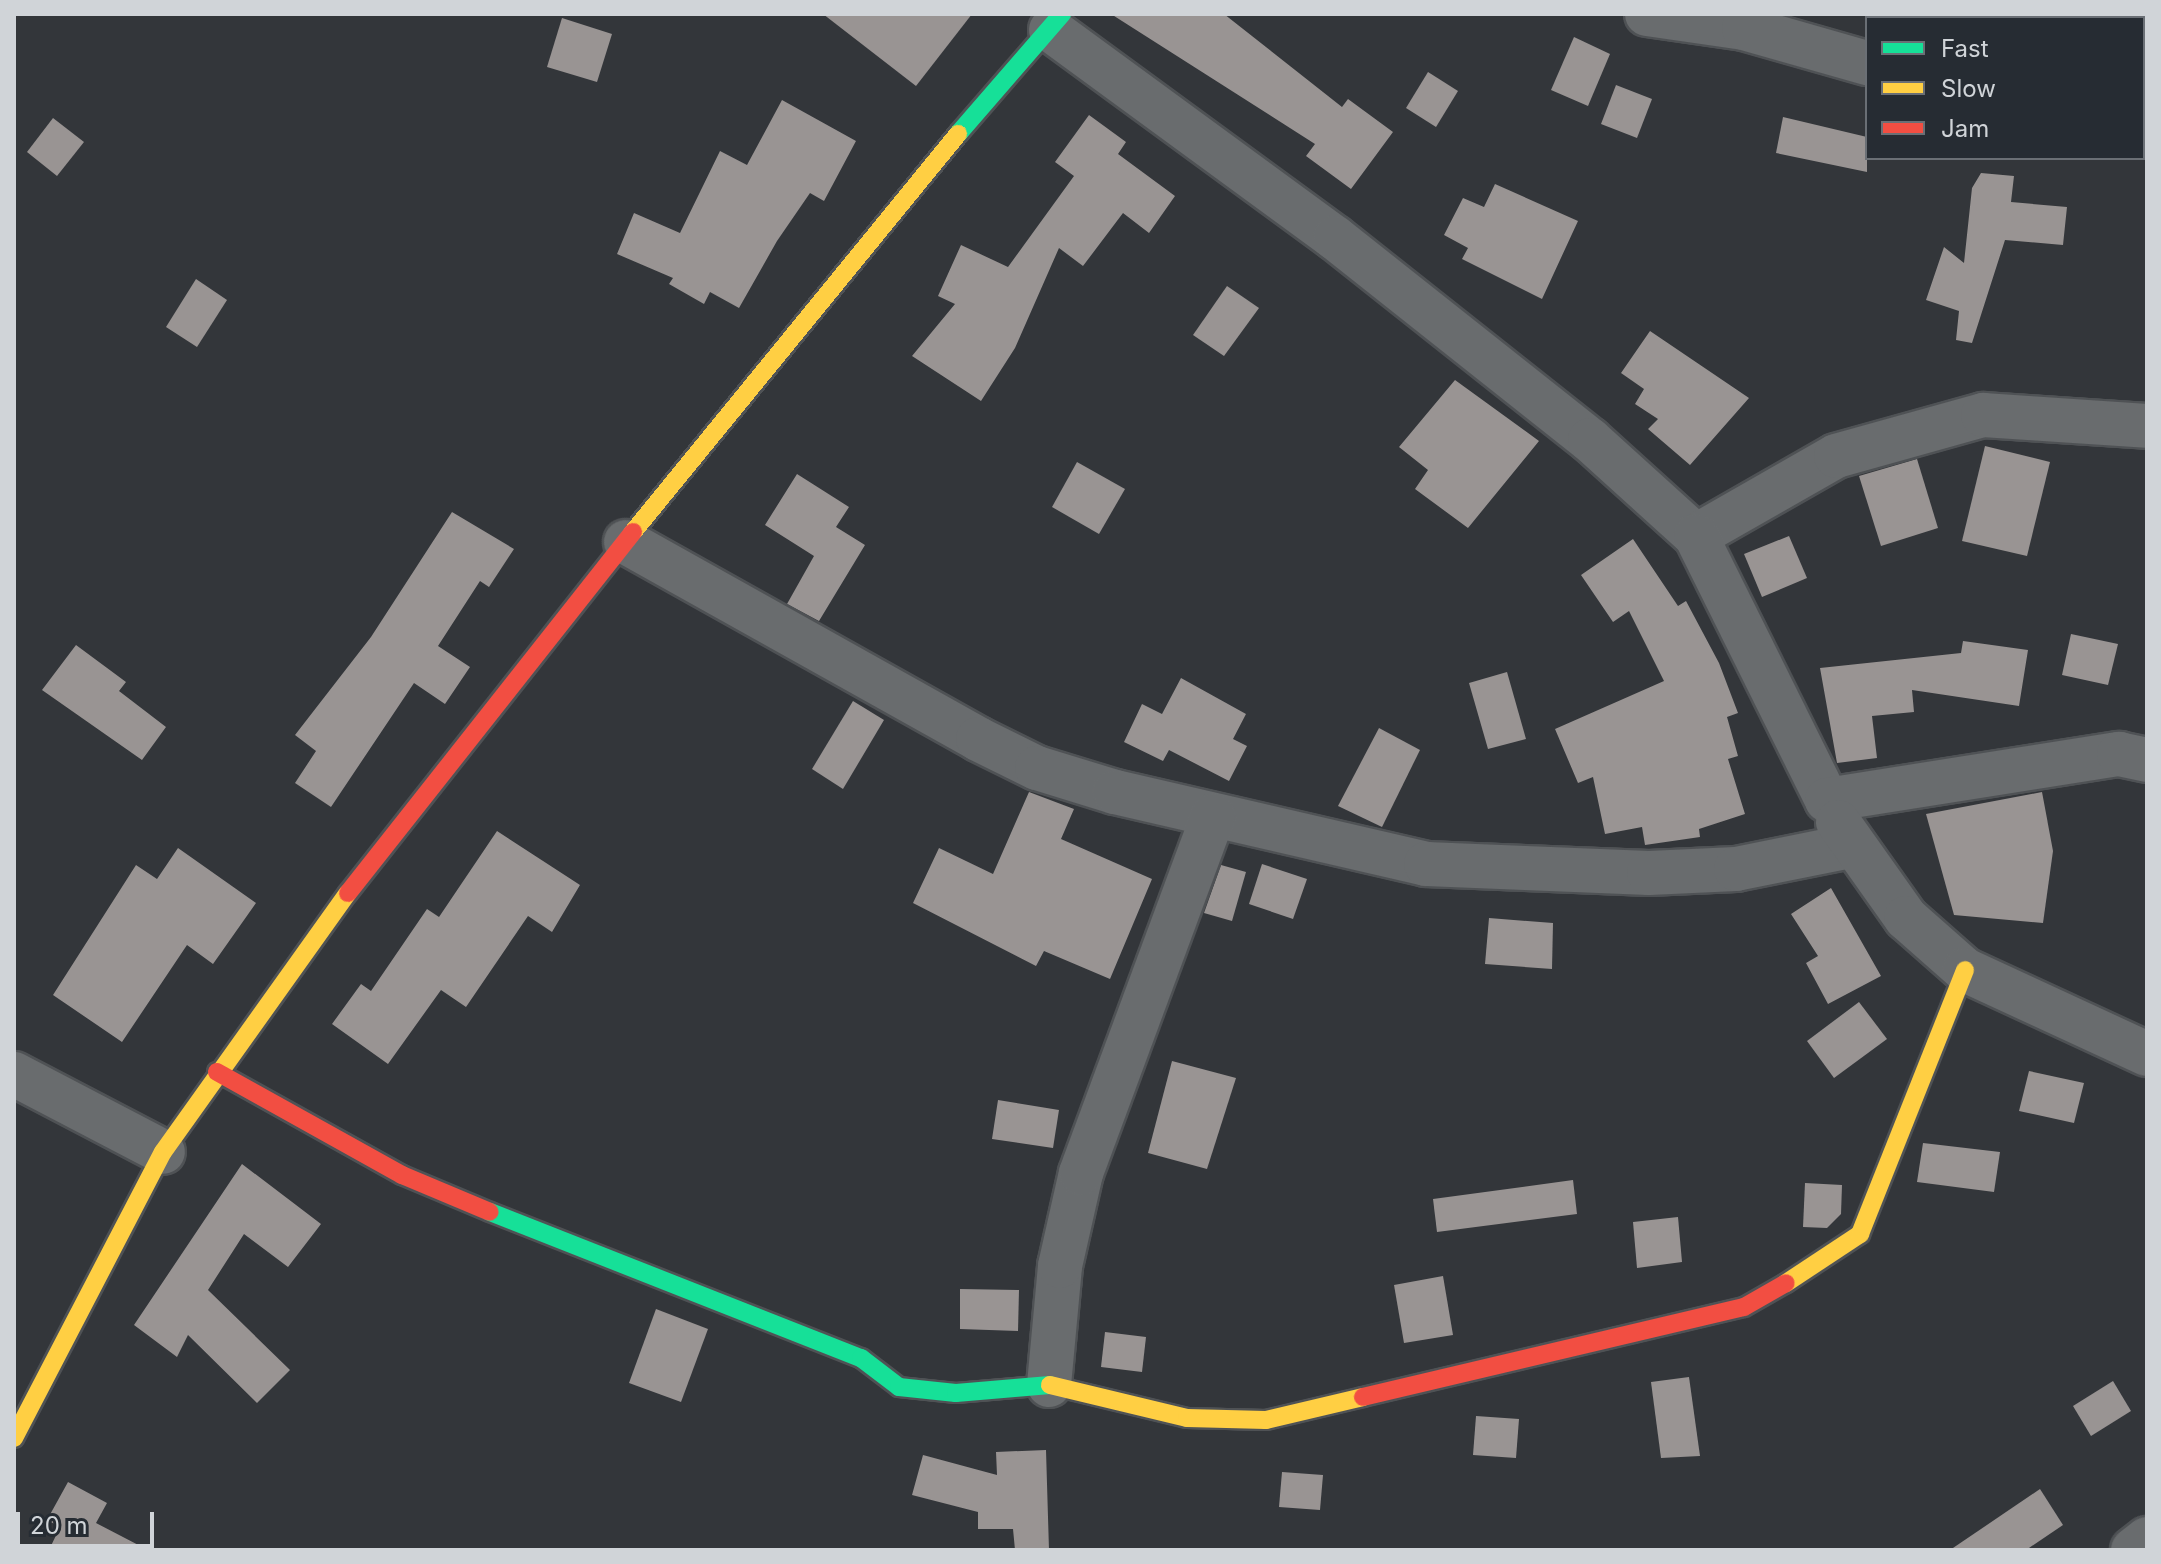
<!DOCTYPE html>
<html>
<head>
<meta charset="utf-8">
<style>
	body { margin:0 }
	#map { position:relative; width:2161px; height:1564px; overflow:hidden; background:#33363a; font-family:Inter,sans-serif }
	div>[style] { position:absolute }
	.building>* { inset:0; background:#999493 }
	.roads { filter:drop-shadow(2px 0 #4f5255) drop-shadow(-2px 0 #4f5255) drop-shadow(0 2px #4f5255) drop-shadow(0 -2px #4f5255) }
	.street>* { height:44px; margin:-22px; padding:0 22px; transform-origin:22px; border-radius:22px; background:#696c6e }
	.fast>* { height:18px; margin:-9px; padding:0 9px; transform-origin:9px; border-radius:9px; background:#16e098 }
	.slow>* { height:18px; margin:-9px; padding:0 9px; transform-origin:9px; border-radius:9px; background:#ffcf43 }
	.jam>* { height:18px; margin:-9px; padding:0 9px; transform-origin:9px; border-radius:9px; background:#f24e42 }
	span { translate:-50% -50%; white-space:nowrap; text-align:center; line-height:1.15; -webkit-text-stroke:8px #262c33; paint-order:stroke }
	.frame { position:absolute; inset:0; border:16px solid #d0d4d8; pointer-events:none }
	.legend { position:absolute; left:1865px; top:16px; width:280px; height:144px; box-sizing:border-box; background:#262c33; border:2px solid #6a6f75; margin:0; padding:10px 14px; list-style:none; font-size:24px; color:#d0d4d8 }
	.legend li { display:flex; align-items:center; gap:16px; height:40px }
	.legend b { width:40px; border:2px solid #6a6f75 }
	.scale { position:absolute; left:16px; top:1512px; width:138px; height:36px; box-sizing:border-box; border:4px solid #d0d4d8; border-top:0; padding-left:10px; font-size:24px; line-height:28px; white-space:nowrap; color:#d0d4d8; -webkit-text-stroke:6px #262c33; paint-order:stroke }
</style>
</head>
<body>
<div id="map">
	<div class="building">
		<i style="clip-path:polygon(823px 14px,972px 14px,916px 86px)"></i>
		<i style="clip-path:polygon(1111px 14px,1224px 14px,1342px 107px,1348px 99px,1393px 132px,1351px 189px,1306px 156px,1315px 144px)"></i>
		<i style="clip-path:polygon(562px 18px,612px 34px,597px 82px,547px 67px)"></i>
		<i style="clip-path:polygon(1574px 37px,1610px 54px,1588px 106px,1551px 90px)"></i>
		<i style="clip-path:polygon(1428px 72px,1458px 91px,1436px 127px,1406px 108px)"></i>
		<i style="clip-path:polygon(1616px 85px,1652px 99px,1637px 138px,1601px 124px)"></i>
		<i style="clip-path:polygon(782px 100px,856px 141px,824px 201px,810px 193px,777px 241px,739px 308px,710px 292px,704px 304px,669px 284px,673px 278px,617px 254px,634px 213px,680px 233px,720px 151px,747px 165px)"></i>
		<i style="clip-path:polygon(1089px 115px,1126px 142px,1118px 154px,1175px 196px,1149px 233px,1123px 213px,1083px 266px,1059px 248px,1015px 348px,981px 401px,912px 356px,955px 304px,938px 296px,961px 245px,1008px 267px,1074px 176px,1055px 162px)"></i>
		<i style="clip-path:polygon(1783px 117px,1867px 137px,1867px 172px,1776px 153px)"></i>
		<i style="clip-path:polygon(53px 118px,84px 142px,57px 176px,27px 152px)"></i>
		<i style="clip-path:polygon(1981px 173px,2014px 176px,2011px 202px,2067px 207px,2063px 245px,2005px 240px,1972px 343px,1956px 340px,1959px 311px,1926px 300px,1944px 247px,1964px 263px,1972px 188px)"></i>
		<i style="clip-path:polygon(1495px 184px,1578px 221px,1542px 299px,1462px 259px,1468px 248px,1444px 235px,1463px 198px,1484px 207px)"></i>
		<i style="clip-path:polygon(196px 279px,227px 300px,197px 347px,166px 327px)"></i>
		<i style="clip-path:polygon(1227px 286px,1259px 308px,1224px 356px,1193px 335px)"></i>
		<i style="clip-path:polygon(1650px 331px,1749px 398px,1690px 465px,1648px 429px,1658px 419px,1635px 404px,1644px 389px,1621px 373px)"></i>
		<i style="clip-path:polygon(1455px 380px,1539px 441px,1468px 528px,1415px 489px,1428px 470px,1399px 447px)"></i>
		<i style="clip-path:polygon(1985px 446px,2050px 462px,2027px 556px,1962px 541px)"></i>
		<i style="clip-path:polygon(1917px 459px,1938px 528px,1881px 546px,1859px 476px)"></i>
		<i style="clip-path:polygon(1077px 462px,1125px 489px,1099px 534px,1052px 507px)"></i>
		<i style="clip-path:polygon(797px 474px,849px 507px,836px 527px,865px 545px,819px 621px,787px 604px,814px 556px,765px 525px)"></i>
		<i style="clip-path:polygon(452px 512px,514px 549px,489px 587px,480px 581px,438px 646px,470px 667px,445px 704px,414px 683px,331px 807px,295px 783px,316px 751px,295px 735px,371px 637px)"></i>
		<i style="clip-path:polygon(1789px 536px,1807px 578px,1762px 597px,1744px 554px)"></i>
		<i style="clip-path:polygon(1633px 539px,1678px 606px,1686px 601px,1719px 663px,1738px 713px,1727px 717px,1738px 756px,1728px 759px,1745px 814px,1699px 829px,1700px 837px,1645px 845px,1642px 827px,1605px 834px,1593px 777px,1578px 783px,1555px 729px,1664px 681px,1629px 611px,1613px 622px,1581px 575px)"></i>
		<i style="clip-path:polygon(2071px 634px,2118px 644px,2108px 685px,2062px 675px)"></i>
		<i style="clip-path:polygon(1963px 641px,2028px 650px,2019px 706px,1912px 690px,1914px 712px,1872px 716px,1877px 758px,1837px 763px,1820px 668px,1961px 653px)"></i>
		<i style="clip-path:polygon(76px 645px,126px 682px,119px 691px,166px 727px,142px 760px,42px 690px)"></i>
		<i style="clip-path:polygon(1507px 672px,1526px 739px,1488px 749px,1469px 683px)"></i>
		<i style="clip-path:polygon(1181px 678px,1246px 714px,1233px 739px,1247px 746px,1229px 781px,1169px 750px,1163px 761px,1124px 742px,1142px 704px,1162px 714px)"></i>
		<i style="clip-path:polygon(853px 701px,884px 720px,843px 789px,812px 769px)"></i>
		<i style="clip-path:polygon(1379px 728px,1420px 750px,1382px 827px,1338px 806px)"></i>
		<i style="clip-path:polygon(1029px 792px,1074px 809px,1061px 839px,1152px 879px,1110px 979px,1044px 951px,1036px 966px,913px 903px,939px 848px,993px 874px)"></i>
		<i style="clip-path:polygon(2042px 792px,2053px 851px,2043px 923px,1954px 915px,1926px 814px)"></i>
		<i style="clip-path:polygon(497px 831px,580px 885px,552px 932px,528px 916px,466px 1007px,441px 990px,388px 1064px,332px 1024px,361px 984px,371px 991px,427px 909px,439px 917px)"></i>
		<i style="clip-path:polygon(178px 848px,256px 903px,213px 964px,187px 945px,122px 1042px,53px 995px,136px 865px,157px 879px)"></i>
		<i style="clip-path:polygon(1262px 864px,1307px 879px,1293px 919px,1249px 904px)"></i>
		<i style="clip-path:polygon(1221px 865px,1246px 872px,1232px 921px,1204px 913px)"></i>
		<i style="clip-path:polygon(1831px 888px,1881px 976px,1828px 1004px,1806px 963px,1818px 956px,1791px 914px)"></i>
		<i style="clip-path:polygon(1489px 918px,1553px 923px,1552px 969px,1485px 964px)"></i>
		<i style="clip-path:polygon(1859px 1002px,1887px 1039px,1834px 1078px,1807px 1041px)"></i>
		<i style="clip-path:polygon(1172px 1061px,1236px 1078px,1207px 1169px,1148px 1153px)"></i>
		<i style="clip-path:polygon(2029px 1071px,2084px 1083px,2074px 1123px,2019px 1111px)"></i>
		<i style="clip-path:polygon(998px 1100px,1059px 1110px,1053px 1148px,992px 1139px)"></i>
		<i style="clip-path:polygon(1923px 1143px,2000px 1152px,1994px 1192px,1917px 1182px)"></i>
		<i style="clip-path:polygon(242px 1164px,321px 1224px,288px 1267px,244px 1234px,208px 1290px,290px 1370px,257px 1403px,188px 1335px,177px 1357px,134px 1325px)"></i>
		<i style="clip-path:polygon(1573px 1180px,1577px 1214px,1437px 1232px,1433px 1199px)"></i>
		<i style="clip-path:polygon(1805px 1183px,1842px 1185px,1841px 1214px,1827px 1228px,1803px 1227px)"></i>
		<i style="clip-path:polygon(1678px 1217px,1682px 1262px,1637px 1268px,1633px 1222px)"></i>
		<i style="clip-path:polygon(1443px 1276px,1453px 1335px,1404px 1343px,1394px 1285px)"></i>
		<i style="clip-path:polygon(960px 1289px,1019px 1290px,1018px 1331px,960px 1329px)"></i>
		<i style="clip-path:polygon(656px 1309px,708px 1329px,681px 1402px,629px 1383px)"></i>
		<i style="clip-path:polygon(1105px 1332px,1146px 1337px,1142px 1372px,1101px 1367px)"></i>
		<i style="clip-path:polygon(1689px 1377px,1700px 1456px,1661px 1458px,1651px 1382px)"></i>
		<i style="clip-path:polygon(2113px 1381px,2131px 1411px,2091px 1436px,2073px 1406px)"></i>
		<i style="clip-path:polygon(1476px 1416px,1519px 1419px,1516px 1458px,1473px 1455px)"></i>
		<i style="clip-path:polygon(1046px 1450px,1049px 1550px,1015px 1550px,1013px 1529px,978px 1529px,978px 1512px,912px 1495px,923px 1455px,997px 1475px,996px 1452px)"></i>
		<i style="clip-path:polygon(1282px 1472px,1323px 1475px,1320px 1510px,1279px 1507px)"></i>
		<i style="clip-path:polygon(68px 1482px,107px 1503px,96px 1523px,148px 1550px,49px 1550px,60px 1527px,47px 1520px)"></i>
		<i style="clip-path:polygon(2040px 1489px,2063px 1525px,2026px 1550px,1950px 1550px)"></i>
	</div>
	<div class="roads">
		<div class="street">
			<i style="left:1647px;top:14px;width:98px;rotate:8.2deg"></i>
			<i style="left:1744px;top:28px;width:128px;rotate:15.9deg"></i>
			<i style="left:1051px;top:30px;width:352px;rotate:36.2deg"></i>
			<i style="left:1335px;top:238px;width:325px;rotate:38.4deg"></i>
			<i style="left:1590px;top:440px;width:143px;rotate:42.2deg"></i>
			<i style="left:1696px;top:536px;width:161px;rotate:-29.7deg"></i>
			<i style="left:1836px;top:456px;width:153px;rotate:-15.6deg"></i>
			<i style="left:1983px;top:415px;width:164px;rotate:3.8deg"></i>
			<i style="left:2143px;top:134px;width:4px"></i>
			<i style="left:1696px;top:536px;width:295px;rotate:63.6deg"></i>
			<i style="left:1827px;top:800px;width:296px;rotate:-9deg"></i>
			<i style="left:2119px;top:754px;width:29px;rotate:12deg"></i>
			<i style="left:626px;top:542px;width:403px;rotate:29.2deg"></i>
			<i style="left:978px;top:739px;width:66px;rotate:26.2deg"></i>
			<i style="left:1037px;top:768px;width:82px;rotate:17.1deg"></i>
			<i style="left:1115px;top:792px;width:319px;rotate:13deg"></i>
			<i style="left:1426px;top:864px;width:223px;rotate:2.3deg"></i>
			<i style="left:1649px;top:873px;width:87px;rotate:-2.6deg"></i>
			<i style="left:1736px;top:869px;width:116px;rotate:-11.4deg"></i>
			<i style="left:1838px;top:822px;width:118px;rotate:54.7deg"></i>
			<i style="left:1906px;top:918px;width:79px;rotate:41.4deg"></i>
			<i style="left:1965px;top:970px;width:200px;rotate:24.8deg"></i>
			<i style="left:14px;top:1074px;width:168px;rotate:27.6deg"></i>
			<i style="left:1049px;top:1385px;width:120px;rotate:-84.7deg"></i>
			<i style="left:1060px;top:1266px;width:95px;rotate:-77.3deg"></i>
			<i style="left:1081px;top:1173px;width:381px;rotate:-69.7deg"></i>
			<i style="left:2133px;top:1550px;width:18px;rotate:-38deg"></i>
		</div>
		<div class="fast">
			<i style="left:958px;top:134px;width:159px;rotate:-49.1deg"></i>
			<i style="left:490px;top:1212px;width:399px;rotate:21.5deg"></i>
			<i style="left:861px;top:1358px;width:48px;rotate:37.3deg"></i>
			<i style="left:899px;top:1387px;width:57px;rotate:6deg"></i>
			<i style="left:956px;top:1393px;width:94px;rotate:-4.9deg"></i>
		</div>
		<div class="slow">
			<i style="left:633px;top:532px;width:514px;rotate:-50.77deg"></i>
			<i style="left:1786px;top:1283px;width:89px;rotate:-33.5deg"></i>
			<i style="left:1860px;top:1234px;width:284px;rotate:-68.3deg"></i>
			<i style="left:1050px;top:1385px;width:141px;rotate:13.5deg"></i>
			<i style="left:1187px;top:1418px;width:79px;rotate:1.5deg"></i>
			<i style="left:1266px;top:1420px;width:100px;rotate:-13.3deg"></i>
			<i style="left:14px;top:1438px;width:322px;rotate:-62.5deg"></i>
			<i style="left:163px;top:1152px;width:318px;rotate:-54.5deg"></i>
		</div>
		<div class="jam">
			<i style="left:348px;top:893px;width:460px;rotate:-51.7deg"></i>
			<i style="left:217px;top:1072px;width:212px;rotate:29.1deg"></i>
			<i style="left:402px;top:1175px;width:95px;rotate:22.8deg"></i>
			<i style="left:1363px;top:1397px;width:391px;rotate:-13.3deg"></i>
			<i style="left:1744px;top:1307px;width:48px;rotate:-29.7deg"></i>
		</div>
	</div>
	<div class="frame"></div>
	<ul class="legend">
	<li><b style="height:10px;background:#16e098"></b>Fast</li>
	<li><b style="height:10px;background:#ffcf43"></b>Slow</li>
	<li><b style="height:10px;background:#f24e42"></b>Jam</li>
	</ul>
	<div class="scale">20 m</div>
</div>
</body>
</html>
